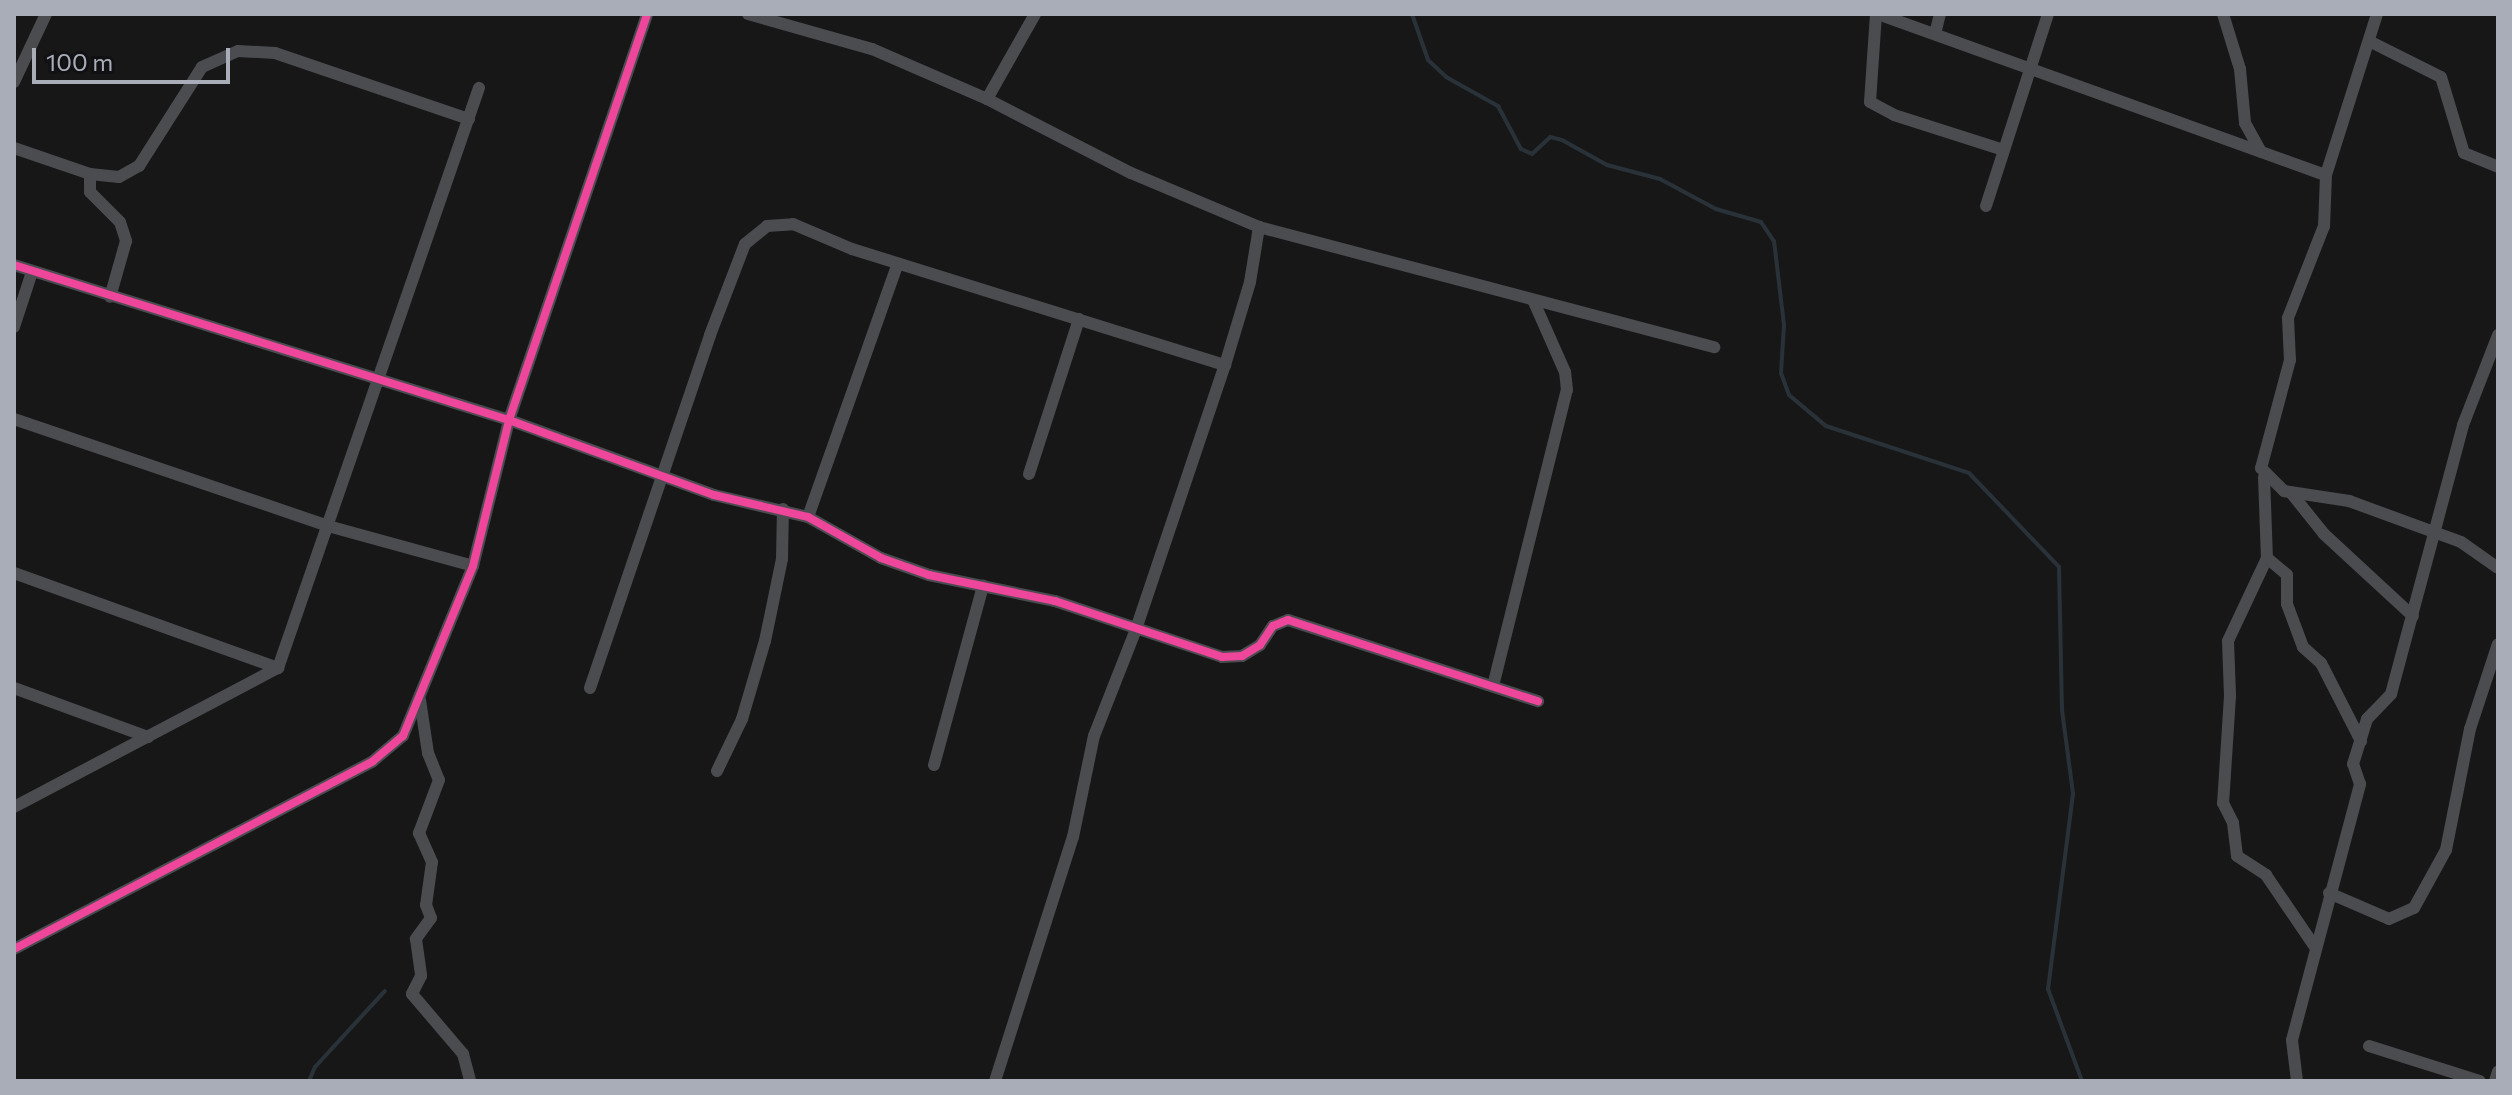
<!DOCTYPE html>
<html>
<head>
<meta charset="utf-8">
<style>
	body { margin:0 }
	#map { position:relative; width:2512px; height:1095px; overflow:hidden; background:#171717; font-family:Commissioner,sans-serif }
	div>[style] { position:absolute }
	.stream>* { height:4px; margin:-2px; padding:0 2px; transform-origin:2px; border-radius:2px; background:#2a3239 }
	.minor>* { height:12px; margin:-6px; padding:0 6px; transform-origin:6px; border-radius:6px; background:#4b4c50 }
	.cycleway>* { height:8px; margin:-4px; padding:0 4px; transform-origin:4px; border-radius:4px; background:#ed469a }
	span { translate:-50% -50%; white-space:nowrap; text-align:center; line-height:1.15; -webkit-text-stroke:6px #111113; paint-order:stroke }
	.frame { position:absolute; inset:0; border:16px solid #a8adb8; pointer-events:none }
	.scale { position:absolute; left:32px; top:48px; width:198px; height:36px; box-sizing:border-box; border:4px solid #a8adb8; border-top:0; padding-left:10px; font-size:24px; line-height:28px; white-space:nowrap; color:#a8adb8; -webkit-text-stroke:6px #111113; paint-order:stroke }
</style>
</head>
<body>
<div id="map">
	<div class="stream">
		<i style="left:1412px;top:14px;width:49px;rotate:70.8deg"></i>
		<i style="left:1428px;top:60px;width:25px;rotate:43deg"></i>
		<i style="left:1446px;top:77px;width:60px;rotate:29.1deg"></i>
		<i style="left:1498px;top:106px;width:49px;rotate:61.9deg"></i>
		<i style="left:1521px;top:149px;width:12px;rotate:24deg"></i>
		<i style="left:1532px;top:154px;width:25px;rotate:-43deg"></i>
		<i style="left:1550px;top:137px;width:12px;rotate:14deg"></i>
		<i style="left:1562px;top:140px;width:51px;rotate:29.1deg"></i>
		<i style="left:1607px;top:165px;width:55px;rotate:14.8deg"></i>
		<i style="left:1660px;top:179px;width:64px;rotate:28.2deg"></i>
		<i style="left:1716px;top:209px;width:47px;rotate:16.1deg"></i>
		<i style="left:1761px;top:222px;width:23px;rotate:56deg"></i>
		<i style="left:1774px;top:241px;width:85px;rotate:83.2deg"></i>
		<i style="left:1784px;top:325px;width:48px;rotate:93.6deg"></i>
		<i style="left:1781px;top:373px;width:23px;rotate:70deg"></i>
		<i style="left:1789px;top:395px;width:48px;rotate:40deg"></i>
		<i style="left:1826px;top:426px;width:151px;rotate:18.2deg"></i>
		<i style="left:1969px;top:473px;width:130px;rotate:46.2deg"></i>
		<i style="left:2059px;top:567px;width:143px;rotate:88.8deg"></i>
		<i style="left:2062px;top:710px;width:85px;rotate:82.5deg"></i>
		<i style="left:2073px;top:794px;width:197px;rotate:97.3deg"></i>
		<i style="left:2048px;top:989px;width:98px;rotate:69.7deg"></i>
		<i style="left:309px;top:1081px;width:15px;rotate:-67deg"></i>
		<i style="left:315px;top:1067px;width:103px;rotate:-47.4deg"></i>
	</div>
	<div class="minor">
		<i style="left:748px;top:14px;width:129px;rotate:15.8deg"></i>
		<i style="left:872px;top:49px;width:125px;rotate:23.5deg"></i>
		<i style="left:987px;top:99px;width:98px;rotate:-60.5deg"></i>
		<i style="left:1876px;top:14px;width:88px;rotate:93.9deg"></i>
		<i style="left:1870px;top:102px;width:27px;rotate:28deg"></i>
		<i style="left:1894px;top:115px;width:115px;rotate:17.7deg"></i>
		<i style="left:1878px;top:14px;width:476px;rotate:19.8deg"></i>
		<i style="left:2223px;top:14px;width:58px;rotate:72.8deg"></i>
		<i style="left:2240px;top:69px;width:54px;rotate:84.7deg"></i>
		<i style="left:2245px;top:123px;width:33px;rotate:61deg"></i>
		<i style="left:2377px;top:14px;width:169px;rotate:107.6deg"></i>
		<i style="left:2326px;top:175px;width:51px;rotate:92.2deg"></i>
		<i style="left:2324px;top:226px;width:99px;rotate:111.4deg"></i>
		<i style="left:2288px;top:318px;width:42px;rotate:87.3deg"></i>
		<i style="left:2290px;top:360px;width:112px;rotate:105deg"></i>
		<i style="left:2261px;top:468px;width:33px;rotate:45deg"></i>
		<i style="left:2284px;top:491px;width:66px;rotate:8.7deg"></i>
		<i style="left:2349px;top:501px;width:119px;rotate:20.1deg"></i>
		<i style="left:2461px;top:542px;width:45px;rotate:35.1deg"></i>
		<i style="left:1935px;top:34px;width:21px;rotate:-76deg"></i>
		<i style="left:2369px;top:41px;width:80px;rotate:26.6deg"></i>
		<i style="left:2441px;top:77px;width:79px;rotate:73.2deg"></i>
		<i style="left:2464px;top:153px;width:37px;rotate:22deg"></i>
		<i style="left:14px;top:82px;width:75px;rotate:-64.8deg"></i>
		<i style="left:987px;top:99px;width:162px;rotate:27.2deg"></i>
		<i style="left:1131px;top:173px;width:139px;rotate:22.9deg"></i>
		<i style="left:1259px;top:227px;width:471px;rotate:14.8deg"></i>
		<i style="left:14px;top:148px;width:80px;rotate:18.9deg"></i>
		<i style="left:90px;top:174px;width:29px;rotate:6deg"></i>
		<i style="left:119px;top:177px;width:23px;rotate:-29deg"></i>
		<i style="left:139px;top:166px;width:117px;rotate:-57.5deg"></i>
		<i style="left:202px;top:67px;width:39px;rotate:-24deg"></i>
		<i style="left:238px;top:51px;width:37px;rotate:3deg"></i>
		<i style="left:275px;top:53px;width:205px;rotate:18.8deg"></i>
		<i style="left:90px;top:174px;width:18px;rotate:90deg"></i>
		<i style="left:90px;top:192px;width:42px;rotate:45deg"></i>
		<i style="left:120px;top:222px;width:20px;rotate:72deg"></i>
		<i style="left:126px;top:241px;width:58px;rotate:105.9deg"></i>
		<i style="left:1986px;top:206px;width:202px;rotate:-72.1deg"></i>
		<i style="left:14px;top:265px;width:519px;rotate:17.39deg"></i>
		<i style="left:509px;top:420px;width:218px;rotate:20.1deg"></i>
		<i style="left:714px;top:495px;width:97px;rotate:13.2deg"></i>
		<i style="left:808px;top:517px;width:84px;rotate:29.3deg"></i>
		<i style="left:881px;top:558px;width:51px;rotate:19.5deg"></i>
		<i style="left:929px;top:575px;width:129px;rotate:11.7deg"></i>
		<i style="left:1055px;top:601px;width:176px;rotate:18.5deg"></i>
		<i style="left:1222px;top:657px;width:20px;rotate:-3deg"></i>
		<i style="left:1242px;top:656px;width:21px;rotate:-31deg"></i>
		<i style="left:1260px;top:645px;width:23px;rotate:-56deg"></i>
		<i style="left:1273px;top:626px;width:16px;rotate:-22deg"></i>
		<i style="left:1288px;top:620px;width:263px;rotate:18deg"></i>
		<i style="left:14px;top:327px;width:58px;rotate:-71.9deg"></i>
		<i style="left:14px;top:419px;width:332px;rotate:18.8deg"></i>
		<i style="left:328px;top:526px;width:150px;rotate:15.4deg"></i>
		<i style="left:1029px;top:474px;width:163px;rotate:-72.1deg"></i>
		<i style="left:2264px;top:477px;width:81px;rotate:87.9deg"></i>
		<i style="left:2267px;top:558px;width:92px;rotate:115.2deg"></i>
		<i style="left:2228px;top:641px;width:55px;rotate:87.9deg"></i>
		<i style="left:2230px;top:696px;width:107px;rotate:93.7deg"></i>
		<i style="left:2223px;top:803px;width:22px;rotate:63deg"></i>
		<i style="left:2233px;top:823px;width:33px;rotate:83deg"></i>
		<i style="left:2237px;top:856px;width:35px;rotate:33deg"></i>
		<i style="left:2266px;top:875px;width:87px;rotate:55.8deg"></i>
		<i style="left:2292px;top:494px;width:51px;rotate:51.3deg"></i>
		<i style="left:2324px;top:534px;width:121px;rotate:42.7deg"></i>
		<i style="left:808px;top:517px;width:269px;rotate:-70.5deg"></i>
		<i style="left:2267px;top:558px;width:26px;rotate:40deg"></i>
		<i style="left:2287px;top:575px;width:29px;rotate:90deg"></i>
		<i style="left:2287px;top:604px;width:46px;rotate:69.6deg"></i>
		<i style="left:2303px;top:647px;width:24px;rotate:42deg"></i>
		<i style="left:2321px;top:663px;width:88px;rotate:62.9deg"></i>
		<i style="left:14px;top:573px;width:281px;rotate:19.8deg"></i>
		<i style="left:1493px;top:686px;width:305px;rotate:-76deg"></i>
		<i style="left:1567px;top:390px;width:18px;rotate:-96deg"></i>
		<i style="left:1565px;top:372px;width:77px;rotate:-113.9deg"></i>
		<i style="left:14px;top:688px;width:143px;rotate:20.1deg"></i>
		<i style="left:590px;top:688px;width:373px;rotate:-71.2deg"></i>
		<i style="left:710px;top:335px;width:97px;rotate:-69deg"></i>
		<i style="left:745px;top:244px;width:28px;rotate:-39deg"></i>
		<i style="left:767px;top:226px;width:26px;rotate:-4deg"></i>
		<i style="left:793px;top:224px;width:64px;rotate:23deg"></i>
		<i style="left:852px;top:249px;width:391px;rotate:17.3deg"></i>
		<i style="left:420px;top:700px;width:54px;rotate:81.4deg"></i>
		<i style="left:428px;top:753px;width:29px;rotate:68deg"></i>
		<i style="left:439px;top:780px;width:57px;rotate:110.7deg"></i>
		<i style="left:419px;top:833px;width:32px;rotate:66deg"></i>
		<i style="left:432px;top:862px;width:43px;rotate:97.9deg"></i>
		<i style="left:426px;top:905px;width:14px;rotate:69deg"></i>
		<i style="left:431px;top:918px;width:26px;rotate:126deg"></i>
		<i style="left:416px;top:939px;width:37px;rotate:82deg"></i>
		<i style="left:421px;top:976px;width:20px;rotate:117deg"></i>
		<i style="left:412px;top:994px;width:79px;rotate:49.6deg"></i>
		<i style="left:463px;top:1054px;width:28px;rotate:75deg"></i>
		<i style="left:934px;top:765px;width:186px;rotate:-74.7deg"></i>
		<i style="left:717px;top:771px;width:58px;rotate:-64.3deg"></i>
		<i style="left:742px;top:719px;width:81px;rotate:-73.6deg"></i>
		<i style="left:765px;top:641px;width:84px;rotate:-78.3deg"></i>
		<i style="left:782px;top:559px;width:50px;rotate:-88.9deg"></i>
		<i style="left:14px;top:807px;width:298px;rotate:-27.8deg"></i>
		<i style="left:278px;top:668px;width:614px;rotate:-70.89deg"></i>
		<i style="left:2329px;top:893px;width:65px;rotate:23.4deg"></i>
		<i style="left:2389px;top:919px;width:27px;rotate:-24deg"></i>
		<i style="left:2414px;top:908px;width:66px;rotate:-61.1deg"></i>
		<i style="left:2446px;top:850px;width:123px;rotate:-78.8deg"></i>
		<i style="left:2470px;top:729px;width:89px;rotate:-71.8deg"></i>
		<i style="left:14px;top:949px;width:405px;rotate:-27.6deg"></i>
		<i style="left:373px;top:761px;width:39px;rotate:-40deg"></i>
		<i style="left:403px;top:736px;width:184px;rotate:-67.6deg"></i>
		<i style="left:473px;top:566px;width:150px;rotate:-76.1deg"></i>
		<i style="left:509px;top:420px;width:429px;rotate:-71.2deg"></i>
		<i style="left:2369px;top:1046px;width:116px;rotate:17.5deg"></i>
		<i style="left:995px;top:1081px;width:256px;rotate:-72.3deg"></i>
		<i style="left:1073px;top:837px;width:103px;rotate:-78.3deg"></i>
		<i style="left:1094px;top:736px;width:112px;rotate:-68.5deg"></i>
		<i style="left:1135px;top:632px;width:282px;rotate:-71.4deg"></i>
		<i style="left:1225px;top:365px;width:87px;rotate:-73.2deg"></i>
		<i style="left:1250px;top:282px;width:56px;rotate:-80.7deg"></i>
		<i style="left:2297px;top:1081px;width:41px;rotate:-97deg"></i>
		<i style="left:2292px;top:1040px;width:265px;rotate:-75.1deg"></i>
		<i style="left:2360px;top:784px;width:21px;rotate:-109deg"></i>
		<i style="left:2353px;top:764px;width:47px;rotate:-72.7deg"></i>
		<i style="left:2367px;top:719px;width:35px;rotate:-46deg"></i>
		<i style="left:2391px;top:694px;width:278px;rotate:-75deg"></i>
		<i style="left:2463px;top:425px;width:97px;rotate:-68.7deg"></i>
		<i style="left:2495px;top:1081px;width:10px;rotate:-73deg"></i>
	</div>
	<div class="cycleway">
		<i style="left:14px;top:265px;width:519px;rotate:17.39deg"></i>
		<i style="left:509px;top:420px;width:218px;rotate:20.1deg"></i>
		<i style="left:714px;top:495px;width:97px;rotate:13.2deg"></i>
		<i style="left:808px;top:517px;width:84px;rotate:29.3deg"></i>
		<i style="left:881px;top:558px;width:51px;rotate:19.5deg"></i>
		<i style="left:929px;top:575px;width:129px;rotate:11.7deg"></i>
		<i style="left:1055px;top:601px;width:176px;rotate:18.5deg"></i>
		<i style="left:1222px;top:657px;width:20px;rotate:-3deg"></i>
		<i style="left:1242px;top:656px;width:21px;rotate:-31deg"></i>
		<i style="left:1260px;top:645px;width:23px;rotate:-56deg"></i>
		<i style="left:1273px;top:626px;width:16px;rotate:-22deg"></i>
		<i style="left:1288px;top:620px;width:263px;rotate:18deg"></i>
		<i style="left:14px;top:949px;width:405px;rotate:-27.6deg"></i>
		<i style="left:373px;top:761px;width:39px;rotate:-40deg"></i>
		<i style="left:403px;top:736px;width:184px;rotate:-67.6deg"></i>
		<i style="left:473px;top:566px;width:150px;rotate:-76.1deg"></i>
		<i style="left:509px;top:420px;width:429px;rotate:-71.2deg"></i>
	</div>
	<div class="frame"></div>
	<div class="scale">100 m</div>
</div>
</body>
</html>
